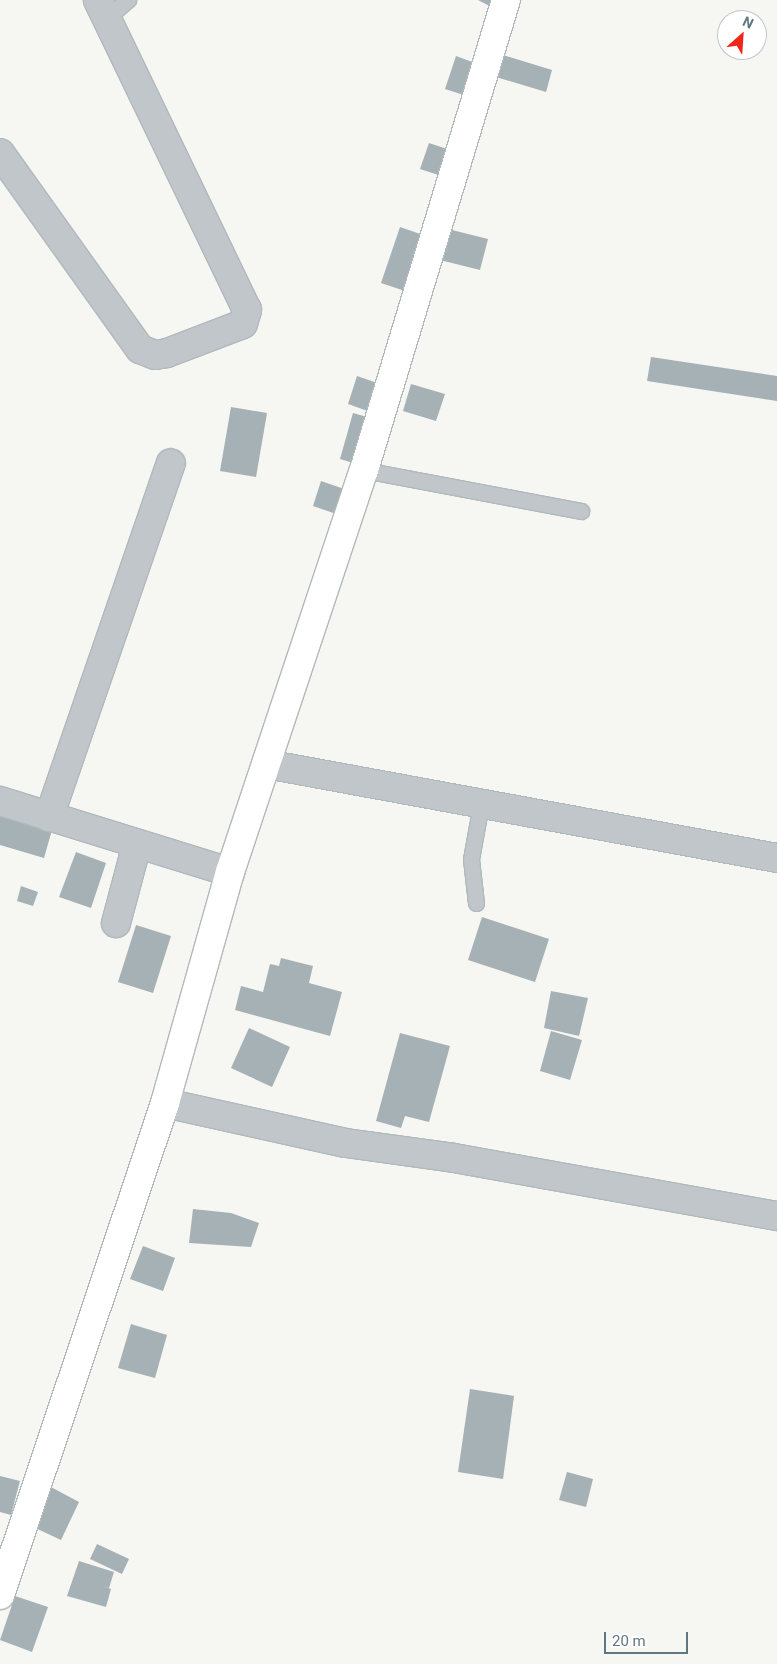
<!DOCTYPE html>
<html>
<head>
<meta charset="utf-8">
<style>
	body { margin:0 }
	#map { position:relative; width:777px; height:1664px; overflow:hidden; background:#f6f6f2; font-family:Roboto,sans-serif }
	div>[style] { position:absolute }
	.building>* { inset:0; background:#a5b1b5 }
	.roads { filter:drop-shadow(1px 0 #b0b9bc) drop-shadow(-1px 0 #b0b9bc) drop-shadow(0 1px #b0b9bc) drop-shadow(0 -1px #b0b9bc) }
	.lane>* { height:15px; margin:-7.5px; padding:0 7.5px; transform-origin:7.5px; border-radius:7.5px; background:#c0c6c9 }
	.street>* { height:28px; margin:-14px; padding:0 14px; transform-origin:14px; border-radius:14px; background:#c0c6c9 }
	.secondary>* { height:28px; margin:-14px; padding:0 14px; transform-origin:14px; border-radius:14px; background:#fff }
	span { translate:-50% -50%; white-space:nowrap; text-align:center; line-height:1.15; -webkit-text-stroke:5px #fff; paint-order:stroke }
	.north { position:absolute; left:717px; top:10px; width:50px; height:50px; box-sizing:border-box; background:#fff; border:1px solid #bfc9cc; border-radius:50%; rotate:26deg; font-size:14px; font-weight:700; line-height:20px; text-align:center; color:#5f7780 }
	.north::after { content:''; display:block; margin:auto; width:18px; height:22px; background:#ef2719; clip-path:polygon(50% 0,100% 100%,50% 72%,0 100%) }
	.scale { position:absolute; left:604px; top:1632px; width:84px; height:22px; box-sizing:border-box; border:2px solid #5f7780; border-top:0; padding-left:6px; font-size:15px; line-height:18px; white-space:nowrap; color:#5f7780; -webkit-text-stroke:4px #fff; paint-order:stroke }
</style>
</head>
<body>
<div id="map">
	<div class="building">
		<i style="clip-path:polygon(478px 0,503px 0,499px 11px)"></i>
		<i style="clip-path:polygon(503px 55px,552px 70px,546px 92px,496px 77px)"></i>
		<i style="clip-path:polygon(456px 56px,483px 66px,473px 98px,445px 89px)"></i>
		<i style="clip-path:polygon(429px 143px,456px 152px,448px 178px,420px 169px)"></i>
		<i style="clip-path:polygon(400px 227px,429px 237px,411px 293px,381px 283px)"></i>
		<i style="clip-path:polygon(448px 229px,488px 239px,480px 270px,440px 260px)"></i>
		<i style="clip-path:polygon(651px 357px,777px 376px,777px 401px,647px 381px)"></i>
		<i style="clip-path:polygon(357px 376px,386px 386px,376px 414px,348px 404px)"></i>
		<i style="clip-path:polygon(411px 384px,445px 394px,436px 421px,403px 411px)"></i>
		<i style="clip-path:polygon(231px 407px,267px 413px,256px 477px,220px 471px)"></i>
		<i style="clip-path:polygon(353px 413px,374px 419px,360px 465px,340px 459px)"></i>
		<i style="clip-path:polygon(321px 481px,353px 492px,345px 517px,313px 506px)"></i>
		<i style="clip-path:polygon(0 813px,52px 830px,44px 858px,0 845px)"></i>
		<i style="clip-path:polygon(76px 852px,106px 863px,91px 908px,59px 897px)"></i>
		<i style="clip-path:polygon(21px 886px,38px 892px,33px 906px,17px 901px)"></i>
		<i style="clip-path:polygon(482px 917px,549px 939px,535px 982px,468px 960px)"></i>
		<i style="clip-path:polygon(136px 925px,171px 936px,153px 993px,118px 982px)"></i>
		<i style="clip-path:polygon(281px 958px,313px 966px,309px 983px,342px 992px,330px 1036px,235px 1010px,241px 986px,263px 992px,270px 964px,279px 966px)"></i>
		<i style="clip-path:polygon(551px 991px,588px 998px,579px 1036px,544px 1028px)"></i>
		<i style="clip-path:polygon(249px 1028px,290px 1047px,272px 1087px,231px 1068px)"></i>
		<i style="clip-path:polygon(551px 1031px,582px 1040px,570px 1080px,540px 1071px)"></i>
		<i style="clip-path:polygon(400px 1033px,450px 1046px,429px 1122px,405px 1116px,401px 1128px,376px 1121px)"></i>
		<i style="clip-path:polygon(193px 1209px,231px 1213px,259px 1223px,251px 1247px,189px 1243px)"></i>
		<i style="clip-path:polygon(143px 1246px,175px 1258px,163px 1291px,130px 1279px)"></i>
		<i style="clip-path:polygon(131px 1324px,167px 1335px,155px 1378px,118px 1368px)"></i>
		<i style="clip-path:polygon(470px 1389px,514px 1396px,503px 1479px,458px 1472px)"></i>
		<i style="clip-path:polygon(567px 1472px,593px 1479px,586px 1507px,559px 1500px)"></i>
		<i style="clip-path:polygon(0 1476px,20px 1481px,11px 1515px,0 1512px)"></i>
		<i style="clip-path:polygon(49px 1486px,79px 1502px,61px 1540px,29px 1525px)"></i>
		<i style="clip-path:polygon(97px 1544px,129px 1559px,122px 1574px,90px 1559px)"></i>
		<i style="clip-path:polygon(79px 1561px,114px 1572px,109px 1588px,103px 1586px,111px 1589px,106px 1607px,67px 1596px)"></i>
		<i style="clip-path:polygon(15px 1596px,48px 1607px,32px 1652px,0 1640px)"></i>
	</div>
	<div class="roads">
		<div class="lane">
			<i style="left:107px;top:18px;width:28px;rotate:-41deg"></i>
			<i style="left:364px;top:470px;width:221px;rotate:10.7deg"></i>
			<i style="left:476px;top:903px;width:44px;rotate:-96.5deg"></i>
			<i style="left:471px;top:859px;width:56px;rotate:-79.7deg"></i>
		</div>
		<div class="street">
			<i style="left:0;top:153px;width:241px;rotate:54.5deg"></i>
			<i style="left:140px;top:349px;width:16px;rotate:22deg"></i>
			<i style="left:155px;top:355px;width:12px;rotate:-9deg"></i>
			<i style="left:167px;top:353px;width:81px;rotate:-20.9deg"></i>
			<i style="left:243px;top:324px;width:15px;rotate:-74deg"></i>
			<i style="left:247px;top:310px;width:344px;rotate:-115.7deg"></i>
			<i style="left:266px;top:764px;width:520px;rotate:10.42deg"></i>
			<i style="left:0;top:801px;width:241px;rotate:17.2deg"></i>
			<i style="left:49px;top:817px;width:374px;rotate:-71deg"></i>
			<i style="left:116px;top:923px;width:82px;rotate:-75.1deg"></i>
			<i style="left:165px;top:1103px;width:185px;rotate:12.5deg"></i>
			<i style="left:346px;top:1143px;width:109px;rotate:7.9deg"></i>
			<i style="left:454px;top:1158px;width:328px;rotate:10.2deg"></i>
		</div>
		<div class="secondary">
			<i style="left:0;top:1595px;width:519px;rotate:-71.46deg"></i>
			<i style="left:165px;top:1103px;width:240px;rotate:-74.3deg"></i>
			<i style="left:230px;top:872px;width:424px;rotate:-71.6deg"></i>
			<i style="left:364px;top:470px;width:491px;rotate:-73.2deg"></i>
		</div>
	</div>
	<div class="north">N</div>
	<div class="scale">20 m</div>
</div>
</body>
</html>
